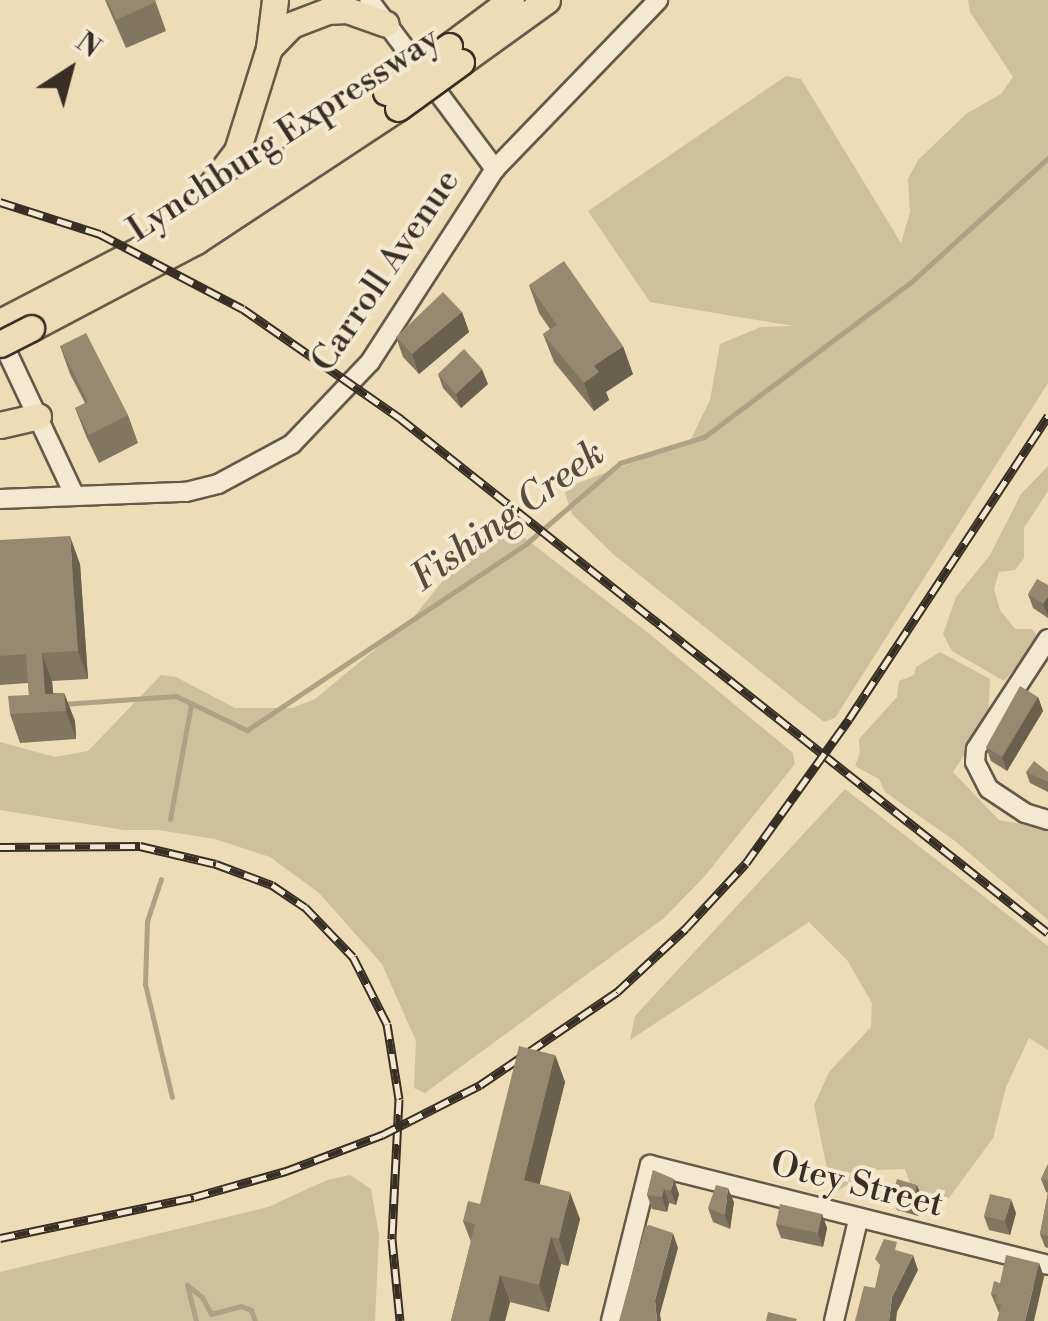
<!DOCTYPE html>
<html>
<head>
<meta charset="utf-8">
<style>
	body { margin:0 }
	#map { position:relative; width:1048px; height:1321px; overflow:hidden; background:#eddcb6; font-family:"Libre Bodoni",serif }
	div>[style] { position:absolute }
	.green>* { inset:0; background:#cebf9d }
	.stream>* { height:5px; margin:-2.5px; padding:0 2.5px; transform-origin:2.5px; border-radius:2.5px; background:#afa185 }
	.roads { filter:drop-shadow(2px 0 #645a49) drop-shadow(-2px 0 #645a49) drop-shadow(0 2px #645a49) drop-shadow(0 -2px #645a49) }
	.minor>* { height:18px; margin:-9px; padding:0 9px; transform-origin:9px; border-radius:9px; background:#f3e8d0 }
	.highway>* { height:25px; margin:-12.5px; padding:0 12.5px; transform-origin:12.5px; border-radius:12.5px; background:#eddcb6 }
	.rail>* { height:9px; margin-top:-4.5px; transform-origin:0; background:repeating-linear-gradient(90deg,#f3e8d0 0 15px,#372f25 0 30px); box-sizing:border-box; border-block:2px solid #372f25 }
	.bridges { filter:drop-shadow(2px 0 #372f25) drop-shadow(-2px 0 #372f25) drop-shadow(0 2px #372f25) drop-shadow(0 -2px #372f25) }
	.highway-bridge>* { height:25px; margin:-12.5px; padding:0 12.5px; transform-origin:12.5px; border-radius:12.5px; background:#eddcb6 }
	.wall>* { inset:0; background:#817660 }
	.shaded-wall>* { inset:0; background:#69604e }
	.building>* { inset:0; background:#968970 }
	span { translate:-50% -50%; white-space:nowrap; text-align:center; line-height:1.15; -webkit-text-stroke:8px #f3e8d0; paint-order:stroke }
	.street-label { font-size:35px; color:#372f25 }
	.water-label { font-size:38px; color:#554c3d; font-style:italic }
	.north { position:absolute; left:20px; top:20px; width:100px; height:100px; -webkit-text-stroke:8px #f3e8d0; paint-order:stroke; rotate:36deg; font-size:28px; font-weight:700; line-height:40px; text-align:center; color:#372f25 }
	.north::after { content:''; display:block; margin:auto; width:35px; height:45px; background:#372f25; clip-path:polygon(50% 0,100% 100%,50% 72%,0 100%) }
</style>
</head>
<body>
<div id="map">
	<div class="green">
		<i style="clip-path:polygon(968px 0,1048px 0,1048px 383px,835px 718px,824px 722px,613px 554px,572px 514px,565px 493px,573px 485px,690px 441px,710px 400px,720px 344px,761px 327px,793px 326px,650px 302px,588px 211px,786px 76px,801px 79px,901px 243px,910px 212px,908px 179px,918px 160px,966px 114px,1001px 94px,1013px 77px,970px 12px)"></i>
		<i style="clip-path:polygon(1048px 466px,1048px 491px,1024px 528px,1024px 558px,1015px 570px,999px 572px,994px 589px,1000px 610px,1015px 629px,1032px 629px,1040px 639px,1004px 681px,952px 651px,943px 634px,956px 597px,990px 555px,1021px 494px)"></i>
		<i style="clip-path:polygon(496px 528px,517px 532px,647px 632px,793px 753px,795px 764px,704px 877px,664px 918px,425px 1093px,414px 1088px,416px 1041px,382px 964px,319px 893px,270px 857px,215px 839px,158px 830px,124px 830px,0 810px,0 742px,55px 757px,88px 751px,161px 675px,176px 677px,235px 708px,292px 708px,315px 699px,413px 618px,476px 539px)"></i>
		<i style="clip-path:polygon(940px 652px,990px 679px,988px 719px,953px 772px,999px 820px,1048px 829px,1048px 920px,955px 841px,885px 792px,879px 779px,855px 766px,860px 753px,859px 739px,897px 697px,899px 681px,914px 675px,916px 667px)"></i>
		<i style="clip-path:polygon(845px 789px,1048px 946px,1048px 1050px,1029px 1038px,1006px 1087px,993px 1138px,949px 1198px,912px 1189px,905px 1169px,873px 1170px,832px 1194px,814px 1105px,829px 1072px,871px 1027px,872px 1003px,847px 960px,809px 922px,630px 1040px,635px 1016px)"></i>
		<i style="clip-path:polygon(350px 1175px,371px 1189px,379px 1235px,375px 1321px,0 1321px,0 1272px,268px 1207px,327px 1180px)"></i>
	</div>
	<div class="stream">
		<i style="left:63px;top:704px;width:113px;rotate:-4deg"></i>
		<i style="left:176px;top:696px;width:79px;rotate:25.6deg"></i>
		<i style="left:247px;top:730px;width:337px;rotate:-33.7deg"></i>
		<i style="left:527px;top:543px;width:123px;rotate:-40.7deg"></i>
		<i style="left:620px;top:463px;width:88px;rotate:-17.2deg"></i>
		<i style="left:704px;top:437px;width:257px;rotate:-36.8deg"></i>
		<i style="left:910px;top:283px;width:186px;rotate:-42.2deg"></i>
		<i style="left:170px;top:819px;width:116px;rotate:-79.6deg"></i>
		<i style="left:161px;top:879px;width:44px;rotate:108.4deg"></i>
		<i style="left:147px;top:921px;width:63px;rotate:91.8deg"></i>
		<i style="left:145px;top:984px;width:116px;rotate:76.6deg"></i>
		<i style="left:187px;top:1285px;width:19px;rotate:39deg"></i>
		<i style="left:202px;top:1297px;width:19px;rotate:62deg"></i>
		<i style="left:211px;top:1314px;width:31px;rotate:-15deg"></i>
		<i style="left:241px;top:1306px;width:11px;rotate:22deg"></i>
		<i style="left:251px;top:1310px;width:12px;rotate:70deg"></i>
		<i style="left:187px;top:1285px;width:37px;rotate:76deg"></i>
	</div>
	<div class="roads">
		<div class="minor">
			<i style="left:369px;top:0;width:211px;rotate:53.3deg"></i>
			<i style="left:0;top:337px;width:174px;rotate:64.8deg"></i>
			<i style="left:0;top:499px;width:186px;rotate:-2.2deg"></i>
			<i style="left:186px;top:492px;width:33px;rotate:-14deg"></i>
			<i style="left:218px;top:484px;width:84px;rotate:-28.4deg"></i>
			<i style="left:292px;top:444px;width:113px;rotate:-46.4deg"></i>
			<i style="left:370px;top:362px;width:230px;rotate:-57.1deg"></i>
			<i style="left:495px;top:169px;width:235px;rotate:-46deg"></i>
			<i style="left:1048px;top:639px;width:131px;rotate:123.2deg"></i>
			<i style="left:976px;top:749px;width:13px;rotate:94deg"></i>
			<i style="left:975px;top:762px;width:30px;rotate:63deg"></i>
			<i style="left:989px;top:789px;width:43px;rotate:33.7deg"></i>
			<i style="left:1025px;top:813px;width:24px;rotate:17deg"></i>
			<i style="left:611px;top:1321px;width:161px;rotate:-76deg"></i>
			<i style="left:650px;top:1165px;width:410px;rotate:14.1deg"></i>
			<i style="left:834px;top:1321px;width:104px;rotate:-76.6deg"></i>
		</div>
		<div class="highway">
			<i style="left:449px;top:46px;width:77px;rotate:-36.6deg"></i>
			<i style="left:269px;top:48px;width:32px;rotate:-46deg"></i>
			<i style="left:291px;top:25px;width:39px;rotate:-21deg"></i>
			<i style="left:327px;top:11px;width:20px;rotate:-3deg"></i>
			<i style="left:347px;top:10px;width:41px;rotate:19.7deg"></i>
			<i style="left:461px;top:62px;width:106px;rotate:-35.8deg"></i>
			<i style="left:193px;top:209px;width:73px;rotate:-52.8deg"></i>
			<i style="left:237px;top:151px;width:108px;rotate:-72.7deg"></i>
			<i style="left:269px;top:48px;width:48px;rotate:-82.9deg"></i>
			<i style="left:0;top:322px;width:191px;rotate:-27.4deg"></i>
			<i style="left:170px;top:234px;width:130px;rotate:-31.5deg"></i>
			<i style="left:281px;top:166px;width:128px;rotate:-35.2deg"></i>
			<i style="left:31px;top:328px;width:187px;rotate:-27.8deg"></i>
			<i style="left:196px;top:241px;width:242px;rotate:-33.4deg"></i>
			<i style="left:0;top:425px;width:39px;rotate:-13deg"></i>
		</div>
	</div>
	<div class="rail">
		<i style="left:0;top:202px;width:105px;rotate:17.7deg"></i>
		<i style="left:100px;top:234px;width:161px;rotate:27.7deg"></i>
		<i style="left:243px;top:309px;width:193px;rotate:34.8deg"></i>
		<i style="left:401px;top:419px;width:826px;rotate:38.46deg"></i>
		<i style="left:0;top:847px;width:140px;rotate:-0.4deg"></i>
		<i style="left:140px;top:846px;width:78px;rotate:13.3deg"></i>
		<i style="left:216px;top:864px;width:60px;rotate:20.6deg"></i>
		<i style="left:272px;top:885px;width:40px;rotate:34deg"></i>
		<i style="left:305px;top:907px;width:69px;rotate:46.2deg"></i>
		<i style="left:353px;top:957px;width:75px;rotate:63.1deg"></i>
		<i style="left:387px;top:1024px;width:76px;rotate:80.9deg"></i>
		<i style="left:399px;top:1099px;width:140px;rotate:92.9deg"></i>
		<i style="left:392px;top:1239px;width:82px;rotate:84.4deg"></i>
		<i style="left:0;top:1238px;width:198px;rotate:-11.9deg"></i>
		<i style="left:194px;top:1197px;width:96px;rotate:-15.8deg"></i>
		<i style="left:286px;top:1171px;width:103px;rotate:-20.6deg"></i>
		<i style="left:382px;top:1135px;width:110px;rotate:-27deg"></i>
		<i style="left:480px;top:1085px;width:166px;rotate:-34.2deg"></i>
		<i style="left:617px;top:992px;width:94px;rotate:-42.8deg"></i>
		<i style="left:686px;top:928px;width:88px;rotate:-47.3deg"></i>
		<i style="left:746px;top:863px;width:177px;rotate:-54.4deg"></i>
		<i style="left:849px;top:719px;width:363px;rotate:-56.7deg"></i>
	</div>
	<div class="bridges">
		<div class="highway-bridge">
			<i style="left:386px;top:92px;width:78px;rotate:-36.1deg"></i>
			<i style="left:398px;top:108px;width:78px;rotate:-36.1deg"></i>
			<i style="left:0;top:344px;width:35px;rotate:-27deg"></i>
		</div>
	</div>
	<div class="wall">
		<i style="clip-path:polygon(105px 0,155px 0,166px 31px,126px 48px)"></i>
		<i style="clip-path:polygon(529px 285px,633px 374px,606px 392px,609px 400px,594px 411px,554px 362px,543px 334px,550px 329px,539px 313px)"></i>
		<i style="clip-path:polygon(462px 312px,469px 332px,419px 374px,403px 357px,396px 337px)"></i>
		<i style="clip-path:polygon(60px 346px,128px 415px,138px 443px,99px 463px,86px 436px,75px 408px,85px 403px,70px 374px)"></i>
		<i style="clip-path:polygon(438px 374px,488px 384px,461px 408px,443px 388px)"></i>
		<i style="clip-path:polygon(0 540px,80px 564px,88px 679px,52px 681px,53px 693px,64px 693px,75px 721px,76px 739px,20px 743px,10px 714px,29px 695px,28px 683px,0 685px)"></i>
		<i style="clip-path:polygon(1048px 585px,1048px 618px,1033px 608px,1028px 594px)"></i>
		<i style="clip-path:polygon(1038px 697px,1043px 711px,1007px 771px,991px 761px,986px 747px)"></i>
		<i style="clip-path:polygon(1026px 772px,1048px 772px,1048px 792px,1030px 783px)"></i>
		<i style="clip-path:polygon(555px 1055px,565px 1082px,539px 1184px,580px 1219px,568px 1266px,561px 1264px,549px 1312px,510px 1302px,505px 1321px,451px 1321px,471px 1242px,463px 1221px,480px 1204px)"></i>
		<i style="clip-path:polygon(1048px 1164px,1048px 1248px,1045px 1247px,1040px 1234px,1048px 1193px,1046px 1192px,1041px 1179px)"></i>
		<i style="clip-path:polygon(653px 1170px,679px 1194px,676px 1205px,669px 1203px,667px 1212px,652px 1209px,647px 1195px)"></i>
		<i style="clip-path:polygon(917px 1185px,922px 1199px,918px 1216px,897px 1210px,892px 1196px)"></i>
		<i style="clip-path:polygon(734px 1202px,730px 1229px,713px 1222px,708px 1208px)"></i>
		<i style="clip-path:polygon(1016px 1213px,1010px 1235px,989px 1230px,984px 1216px)"></i>
		<i style="clip-path:polygon(822px 1214px,827px 1228px,823px 1247px,781px 1238px,776px 1224px)"></i>
		<i style="clip-path:polygon(1039px 1263px,1044px 1277px,999px 1313px,991px 1294px,1000px 1283px)"></i>
	</div>
	<div class="shaded-wall">
		<i style="clip-path:polygon(462px 312px,469px 332px,419px 374px,412px 354px)"></i>
		<i style="clip-path:polygon(623px 346px,633px 374px,606px 392px,609px 400px,594px 411px,584px 383px,594px 366px)"></i>
		<i style="clip-path:polygon(482px 369px,488px 384px,461px 408px,456px 394px)"></i>
		<i style="clip-path:polygon(70px 536px,80px 564px,88px 679px,78px 651px)"></i>
		<i style="clip-path:polygon(1048px 597px,1048px 616px,1043px 604px)"></i>
		<i style="clip-path:polygon(42px 653px,52px 681px,55px 711px,45px 694px)"></i>
		<i style="clip-path:polygon(64px 693px,75px 721px,76px 739px,66px 711px)"></i>
		<i style="clip-path:polygon(1038px 697px,1043px 711px,1007px 771px,1002px 757px)"></i>
		<i style="clip-path:polygon(555px 1055px,565px 1082px,534px 1207px,524px 1180px)"></i>
		<i style="clip-path:polygon(674px 1179px,679px 1194px,676px 1205px,671px 1191px)"></i>
		<i style="clip-path:polygon(917px 1185px,922px 1199px,918px 1216px,913px 1201px)"></i>
		<i style="clip-path:polygon(728px 1188px,734px 1202px,730px 1229px,725px 1215px)"></i>
		<i style="clip-path:polygon(664px 1189px,669px 1203px,667px 1212px,662px 1197px)"></i>
		<i style="clip-path:polygon(570px 1192px,580px 1219px,568px 1266px,559px 1239px)"></i>
		<i style="clip-path:polygon(1011px 1199px,1016px 1213px,1010px 1235px,1005px 1221px)"></i>
		<i style="clip-path:polygon(822px 1214px,827px 1228px,823px 1247px,818px 1233px)"></i>
		<i style="clip-path:polygon(673px 1233px,678px 1248px,660px 1314px,661px 1321px,657px 1321px,655px 1300px)"></i>
		<i style="clip-path:polygon(551px 1237px,561px 1264px,549px 1312px,539px 1285px)"></i>
		<i style="clip-path:polygon(913px 1255px,918px 1270px,897px 1312px,896px 1321px,889px 1321px,892px 1297px)"></i>
		<i style="clip-path:polygon(1039px 1263px,1044px 1277px,1034px 1321px,1025px 1321px)"></i>
		<i style="clip-path:polygon(500px 1275px,510px 1302px,505px 1321px,489px 1321px)"></i>
	</div>
	<div class="building">
		<i style="clip-path:polygon(107px 0,155px 0,156px 2px,116px 20px)"></i>
		<i style="clip-path:polygon(564px 261px,623px 346px,594px 366px,599px 372px,584px 383px,543px 334px,557px 325px,529px 285px)"></i>
		<i style="clip-path:polygon(443px 292px,462px 312px,412px 354px,396px 337px)"></i>
		<i style="clip-path:polygon(86px 333px,128px 415px,89px 435px,75px 408px,88px 402px,60px 346px)"></i>
		<i style="clip-path:polygon(464px 349px,482px 369px,456px 394px,438px 374px)"></i>
		<i style="clip-path:polygon(70px 536px,78px 651px,42px 653px,45px 694px,64px 693px,66px 711px,10px 714px,8px 696px,29px 695px,26px 654px,0 656px,0 540px)"></i>
		<i style="clip-path:polygon(1037px 579px,1048px 585px,1048px 597px,1043px 604px,1028px 594px)"></i>
		<i style="clip-path:polygon(1020px 686px,1038px 697px,1002px 757px,986px 747px)"></i>
		<i style="clip-path:polygon(1034px 761px,1048px 772px,1048px 782px,1026px 772px)"></i>
		<i style="clip-path:polygon(519px 1046px,555px 1055px,524px 1180px,570px 1192px,559px 1239px,551px 1237px,539px 1285px,500px 1275px,489px 1321px,451px 1321px,475px 1224px,463px 1221px,468px 1201px,480px 1204px)"></i>
		<i style="clip-path:polygon(1048px 1164px,1048px 1181px,1041px 1179px)"></i>
		<i style="clip-path:polygon(653px 1170px,674px 1179px,671px 1191px,664px 1189px,662px 1197px,647px 1195px)"></i>
		<i style="clip-path:polygon(897px 1179px,917px 1185px,913px 1201px,892px 1196px)"></i>
		<i style="clip-path:polygon(716px 1185px,728px 1188px,725px 1215px,708px 1208px)"></i>
		<i style="clip-path:polygon(1048px 1192px,1048px 1236px,1040px 1234px)"></i>
		<i style="clip-path:polygon(990px 1194px,1011px 1199px,1005px 1221px,984px 1216px)"></i>
		<i style="clip-path:polygon(780px 1204px,822px 1214px,818px 1233px,776px 1224px)"></i>
		<i style="clip-path:polygon(649px 1225px,673px 1233px,655px 1300px,657px 1321px,619px 1321px,645px 1227px)"></i>
		<i style="clip-path:polygon(884px 1239px,897px 1242px,895px 1250px,913px 1255px,892px 1297px,889px 1321px,855px 1321px,864px 1286px,875px 1288px,880px 1265px,875px 1259px)"></i>
		<i style="clip-path:polygon(1006px 1255px,1039px 1263px,1025px 1321px,997px 1321px,1001px 1305px,995px 1303px,997px 1295px,991px 1294px,994px 1281px,1000px 1283px)"></i>
		<i style="clip-path:polygon(768px 1312px,797px 1319px,796px 1321px,766px 1321px)"></i>
	</div>
	<div class="street-label">
		<span style="left:284px;top:135px;rotate:-33deg">Lynchburg Expressway</span>
		<span style="left:386px;top:271px;rotate:-56deg">Carroll Avenue</span>
		<span style="left:857px;top:1185px;rotate:14deg">Otey Street</span>
	</div>
	<div class="water-label">
		<span style="left:508px;top:516px;rotate:-36deg">Fishing Creek</span>
	</div>
	<div class="north">N</div>
</div>
</body>
</html>
